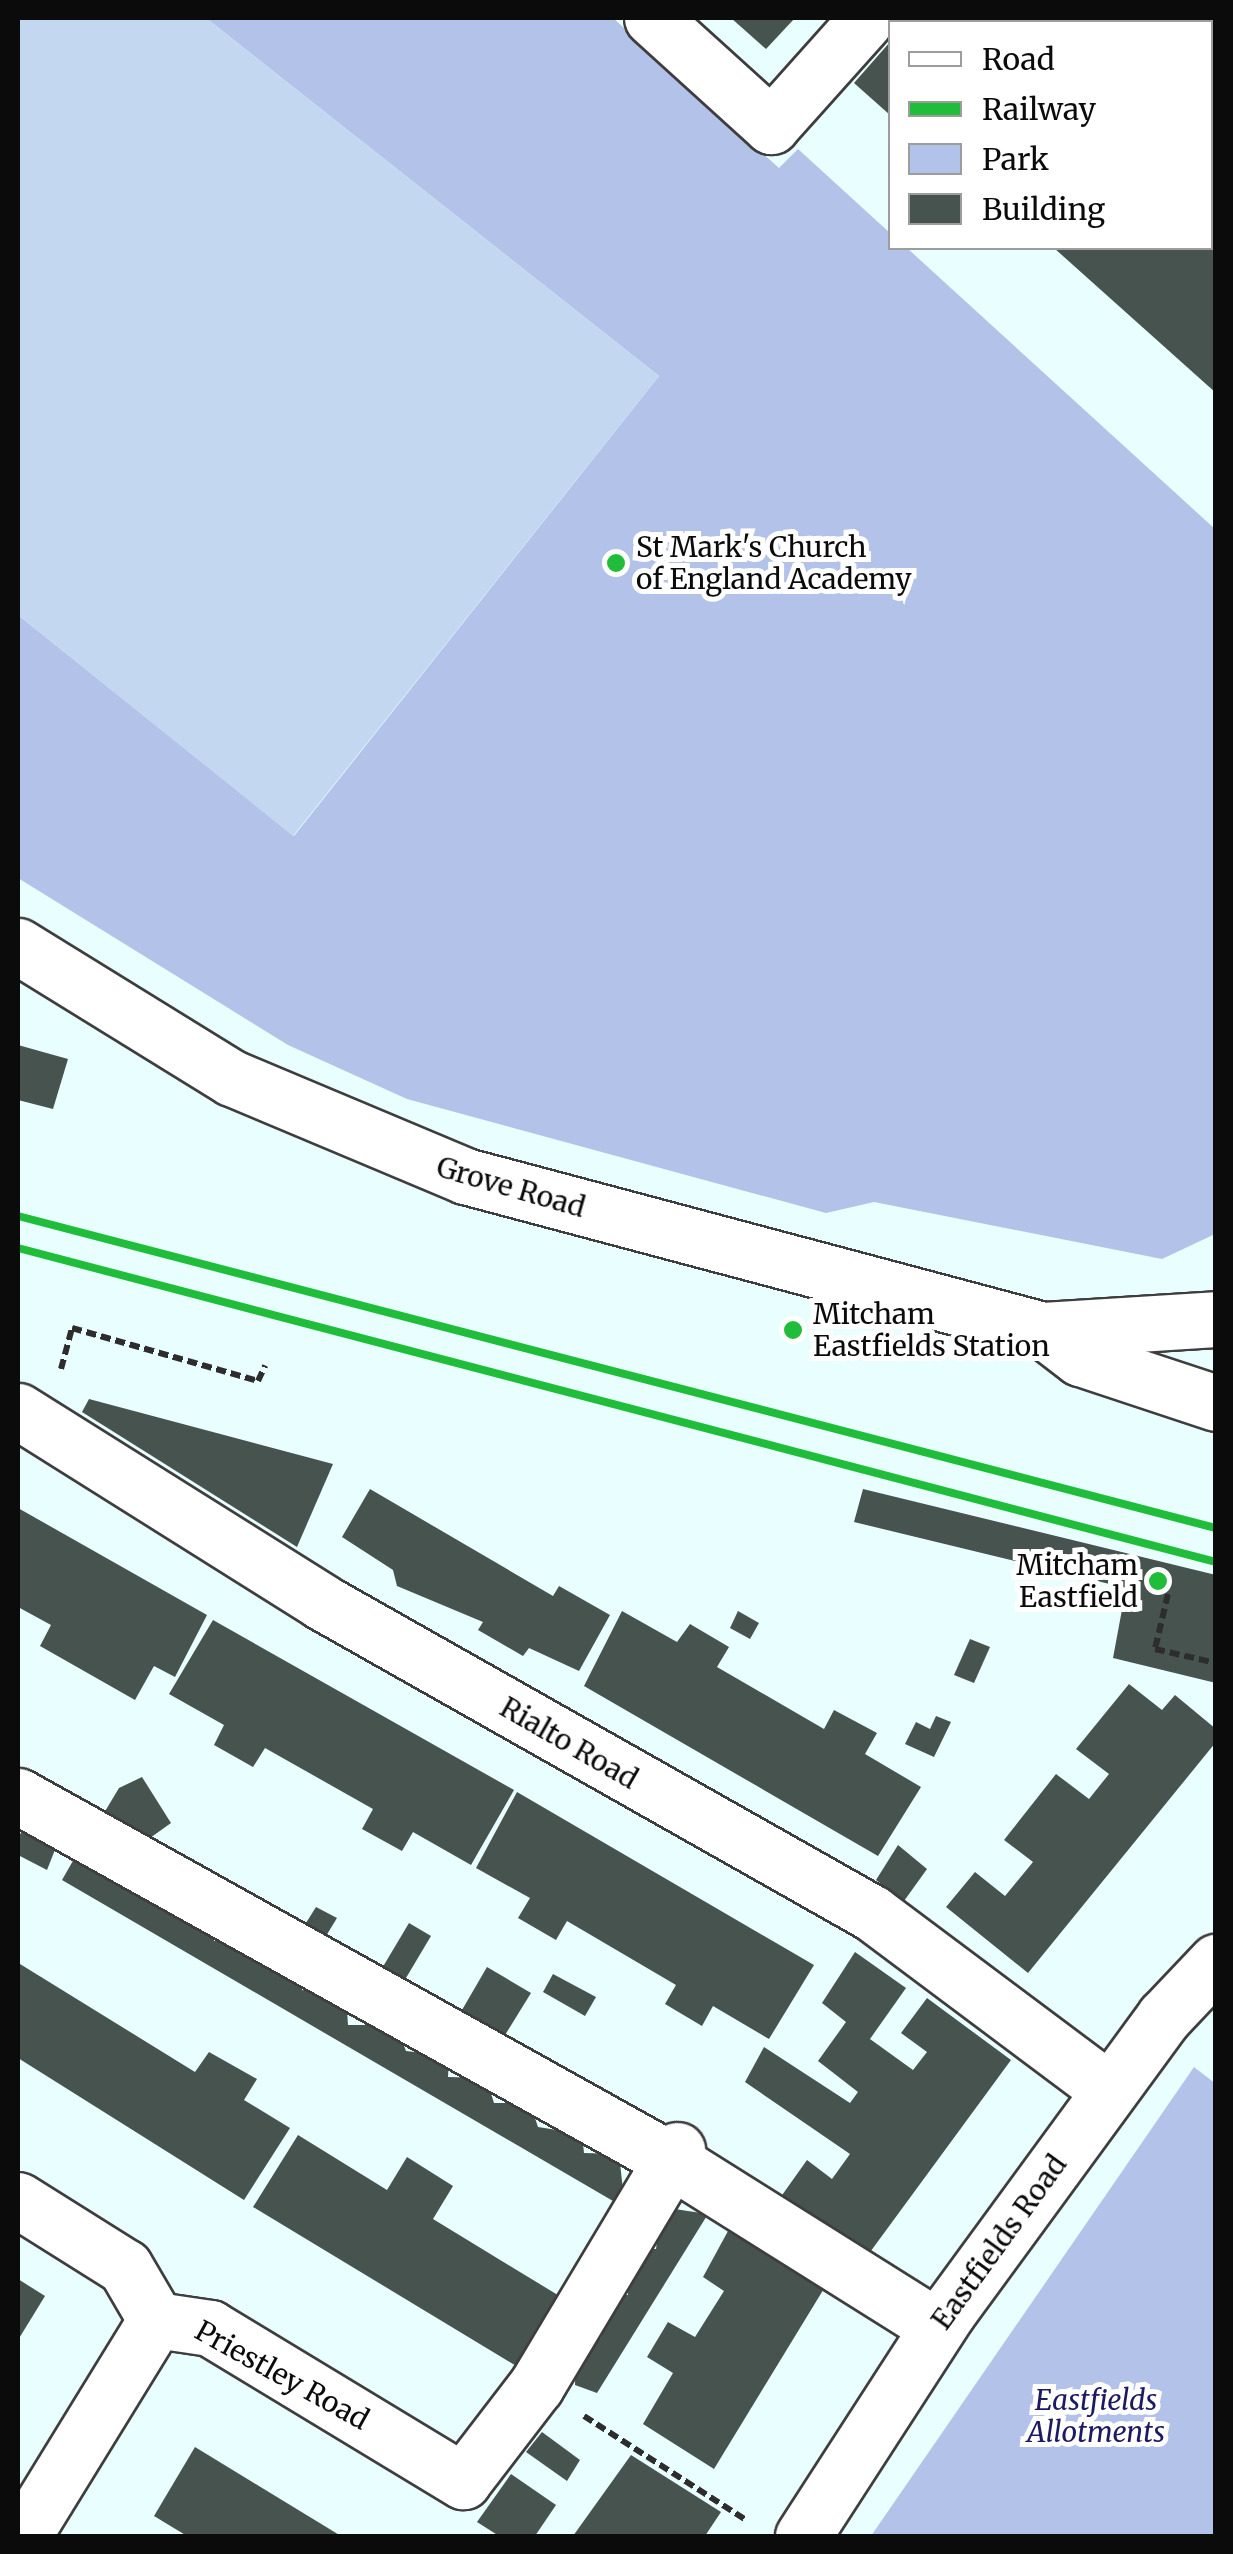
<!DOCTYPE html>
<html>
<head>
<meta charset="utf-8">
<style>
	body { margin:0 }
	#map { position:relative; width:1233px; height:2554px; overflow:hidden; background:#e8feff; font-family:Merriweather,serif }
	div>[style] { position:absolute }
	.green>* { inset:0; background:#b2c2e9 }
	.pitch>* { inset:0; background:#c4d7f0 }
	.building>* { inset:0; background:#47534e }
	.path>* { height:6px; margin-top:-3px; transform-origin:0; background:repeating-linear-gradient(90deg,#2d2d2d 0 10px,transparent 0 15px) }
	.roads { filter:drop-shadow(2px 0 #3e3e3e) drop-shadow(-2px 0 #3e3e3e) drop-shadow(0 2px #3e3e3e) drop-shadow(0 -2px #3e3e3e) }
	.minor>* { height:55px; margin:-27.5px; padding:0 27.5px; transform-origin:27.5px; border-radius:27.5px; background:#fff }
	.rail>* { height:8px; margin:-4px; padding:0 4px; transform-origin:4px; border-radius:4px; background:#20bd3b }
	.dots>* { width:28px; height:28px; translate:-50% -50%; box-sizing:border-box; border:5px solid #fff; border-radius:50% }
	span { translate:-50% -50%; white-space:nowrap; text-align:center; line-height:1.15; -webkit-text-stroke:10px #fff; paint-order:stroke }
	.poi-label { font-size:28px; color:#0b0b0b }
	.left { translate:0 -50%; text-align:left }
	.right { translate:-100% -50%; text-align:right }
	.street-label { font-size:28px; color:#0b0b0b }
	.park-label { font-size:28px; color:#1b1a63; font-style:italic }
	.frame { position:absolute; inset:0; border:20px solid #0b0b0b; pointer-events:none }
	.legend { position:absolute; left:888px; top:20px; width:325px; height:230px; box-sizing:border-box; background:#fff; border:2px solid #9d9d9d; margin:0; padding:12px 18px; list-style:none; font-size:30px; color:#0b0b0b }
	.legend li { display:flex; align-items:center; gap:20px; height:50px }
	.legend b { width:50px; border:2px solid #9d9d9d }
</style>
</head>
<body>
<div id="map">
	<div class="green">
		<i style="clip-path:polygon(206px 18px,613px 18px,779px 168px,798px 149px,890px 233px,890px 248px,907px 248px,1215px 529px,1215px 1234px,1162px 1259px,874px 1202px,826px 1213px,407px 1099px,288px 1045px,18px 878px,18px 615px,294px 836px,659px 376px)"></i>
		<i style="clip-path:polygon(1194px 2067px,1216px 2084px,1215px 2536px,871px 2536px)"></i>
	</div>
	<div class="pitch">
		<i style="clip-path:polygon(18px 18px,206px 18px,659px 376px,293px 836px,18px 615px)"></i>
	</div>
	<div class="building">
		<i style="clip-path:polygon(731px 18px,795px 18px,766px 49px)"></i>
		<i style="clip-path:polygon(913px 18px,1110px 18px,1115px 22px,908px 22px)"></i>
		<i style="clip-path:polygon(890px 42px,890px 115px,854px 83px)"></i>
		<i style="clip-path:polygon(1210px 109px,1216px 114px,1216px 393px,1054px 248px,1210px 248px)"></i>
		<i style="clip-path:polygon(18px 1045px,68px 1059px,53px 1109px,18px 1100px)"></i>
		<i style="clip-path:polygon(89px 1399px,333px 1464px,297px 1547px,82px 1412px)"></i>
		<i style="clip-path:polygon(370px 1489px,553px 1596px,559px 1586px,610px 1615px,579px 1671px,529px 1648px,523px 1656px,478px 1630px,483px 1622px,397px 1586px,393px 1570px,342px 1537px)"></i>
		<i style="clip-path:polygon(863px 1489px,1216px 1575px,1216px 1683px,1113px 1658px,1126px 1588px,854px 1522px)"></i>
		<i style="clip-path:polygon(18px 1508px,207px 1615px,175px 1677px,154px 1666px,135px 1700px,40px 1646px,51px 1625px,18px 1607px)"></i>
		<i style="clip-path:polygon(622px 1611px,677px 1642px,690px 1624px,729px 1647px,717px 1667px,824px 1729px,834px 1710px,877px 1733px,865px 1754px,921px 1787px,878px 1856px,584px 1686px)"></i>
		<i style="clip-path:polygon(738px 1611px,759px 1623px,750px 1639px,730px 1628px)"></i>
		<i style="clip-path:polygon(213px 1620px,514px 1790px,471px 1865px,413px 1832px,402px 1851px,362px 1829px,373px 1809px,265px 1748px,253px 1767px,214px 1745px,224px 1725px,169px 1694px)"></i>
		<i style="clip-path:polygon(970px 1639px,990px 1647px,974px 1683px,954px 1675px)"></i>
		<i style="clip-path:polygon(1129px 1684px,1162px 1710px,1175px 1695px,1216px 1729px,1216px 1742px,1028px 1973px,946px 1907px,975px 1872px,1005px 1896px,1033px 1862px,1004px 1840px,1056px 1774px,1089px 1799px,1109px 1774px,1076px 1749px)"></i>
		<i style="clip-path:polygon(936px 1716px,951px 1722px,934px 1757px,905px 1744px,916px 1722px,930px 1729px)"></i>
		<i style="clip-path:polygon(142px 1777px,171px 1823px,150px 1838px,104px 1813px,119px 1788px)"></i>
		<i style="clip-path:polygon(517px 1792px,814px 1965px,769px 2039px,713px 2006px,702px 2026px,665px 2004px,676px 1985px,567px 1921px,556px 1940px,518px 1918px,530px 1898px,476px 1868px)"></i>
		<i style="clip-path:polygon(51px 1827px,62px 1832px,47px 1870px,18px 1855px,18px 1834px)"></i>
		<i style="clip-path:polygon(898px 1845px,927px 1869px,904px 1901px,876px 1880px)"></i>
		<i style="clip-path:polygon(74px 1859px,120px 1863px,125px 1888px,161px 1888px,170px 1914px,215px 1919px,214px 1941px,250px 1940px,260px 1965px,302px 1971px,302px 1990px,346px 1996px,348px 2025px,396px 2025px,406px 2051px,449px 2056px,448px 2077px,486px 2078px,494px 2103px,530px 2103px,538px 2127px,582px 2134px,584px 2153px,619px 2154px,625px 2208px,62px 1880px)"></i>
		<i style="clip-path:polygon(316px 1907px,337px 1918px,326px 1936px,306px 1923px)"></i>
		<i style="clip-path:polygon(409px 1923px,431px 1936px,403px 1983px,381px 1970px)"></i>
		<i style="clip-path:polygon(855px 1952px,906px 1988px,870px 2039px,913px 2070px,927px 2052px,901px 2033px,927px 1998px,1011px 2060px,865px 2259px,780px 2198px,807px 2160px,832px 2179px,850px 2154px,745px 2082px,764px 2047px,850px 2103px,858px 2092px,818px 2061px,846px 2022px,822px 2003px)"></i>
		<i style="clip-path:polygon(20px 1964px,195px 2072px,209px 2052px,257px 2079px,244px 2100px,290px 2128px,244px 2200px,18px 2058px)"></i>
		<i style="clip-path:polygon(487px 1967px,531px 1993px,505px 2035px,462px 2010px)"></i>
		<i style="clip-path:polygon(553px 1974px,596px 1997px,585px 2016px,543px 1992px)"></i>
		<i style="clip-path:polygon(298px 2135px,387px 2190px,407px 2157px,453px 2186px,433px 2219px,566px 2300px,523px 2370px,253px 2207px)"></i>
		<i style="clip-path:polygon(661px 2207px,708px 2214px,597px 2393px,575px 2385px,576px 2344px,601px 2338px,607px 2295px,628px 2295px,629px 2259px,635px 2249px,656px 2249px)"></i>
		<i style="clip-path:polygon(728px 2231px,825px 2287px,714px 2469px,643px 2424px,673px 2373px,647px 2357px,668px 2322px,695px 2337px,724px 2291px,703px 2277px)"></i>
		<i style="clip-path:polygon(18px 2279px,45px 2296px,18px 2340px)"></i>
		<i style="clip-path:polygon(542px 2432px,580px 2460px,567px 2481px,526px 2452px)"></i>
		<i style="clip-path:polygon(195px 2447px,341px 2536px,187px 2536px,154px 2516px)"></i>
		<i style="clip-path:polygon(631px 2455px,721px 2512px,705px 2536px,573px 2536px)"></i>
		<i style="clip-path:polygon(511px 2474px,556px 2505px,535px 2536px,499px 2536px,477px 2522px)"></i>
	</div>
	<div class="path">
		<i style="left:61px;top:1369px;width:42px;rotate:-75deg"></i>
		<i style="left:72px;top:1328px;width:193px;rotate:15.9deg"></i>
		<i style="left:258px;top:1381px;width:17px;rotate:-65deg"></i>
		<i style="left:1168px;top:1594px;width:57px;rotate:103.3deg"></i>
		<i style="left:1155px;top:1649px;width:63px;rotate:12.9deg"></i>
		<i style="left:584px;top:2416px;width:193px;rotate:32.7deg"></i>
	</div>
	<div class="roads">
		<div class="minor">
			<i style="left:652px;top:18px;width:161px;rotate:42.2deg"></i>
			<i style="left:771px;top:126px;width:141px;rotate:-48.2deg"></i>
			<i style="left:18px;top:946px;width:251px;rotate:31.7deg"></i>
			<i style="left:232px;top:1078px;width:253px;rotate:22.8deg"></i>
			<i style="left:465px;top:1176px;width:598px;rotate:14.92deg"></i>
			<i style="left:1043px;top:1330px;width:173px;rotate:-3.6deg"></i>
			<i style="left:1046px;top:1332px;width:43px;rotate:37.4deg"></i>
			<i style="left:1080px;top:1358px;width:143px;rotate:18.3deg"></i>
			<i style="left:18px;top:1411px;width:359px;rotate:32.1deg"></i>
			<i style="left:322px;top:1602px;width:632px;rotate:29.49deg"></i>
			<i style="left:872px;top:1913px;width:296px;rotate:36.8deg"></i>
			<i style="left:18px;top:1796px;width:748px;rotate:29.14deg"></i>
			<i style="left:671px;top:2160px;width:314px;rotate:32.1deg"></i>
			<i style="left:18px;top:2200px;width:126px;rotate:32.1deg"></i>
			<i style="left:125px;top:2267px;width:61px;rotate:59.7deg"></i>
			<i style="left:156px;top:2320px;width:55px;rotate:8.4deg"></i>
			<i style="left:210px;top:2328px;width:296px;rotate:31.2deg"></i>
			<i style="left:463px;top:2481px;width:120px;rotate:-52.5deg"></i>
			<i style="left:536px;top:2386px;width:275px;rotate:-59.1deg"></i>
			<i style="left:23px;top:2536px;width:254px;rotate:-58.4deg"></i>
			<i style="left:803px;top:2536px;width:267px;rotate:-57.1deg"></i>
			<i style="left:948px;top:2312px;width:366px;rotate:-53.8deg"></i>
			<i style="left:1164px;top:2017px;width:76px;rotate:-46.6deg"></i>
		</div>
	</div>
	<div class="rail">
		<i style="left:18px;top:1216px;width:1238px;rotate:14.6deg"></i>
		<i style="left:18px;top:1248px;width:1238px;rotate:14.69deg"></i>
	</div>
	<div class="dots">
		<i style="left:616px;top:563px;background:#20bd3b"></i>
		<i style="left:793px;top:1330px;background:#20bd3b"></i>
		<i style="left:1158px;top:1581px;background:#20bd3b"></i>
	</div>
	<div class="poi-label">
		<span class="left" style="left:636px;top:563px">St Mark's Church<br>of England Academy</span>
		<span class="left" style="left:813px;top:1330px">Mitcham<br>Eastfields Station</span>
		<span class="right" style="left:1138px;top:1581px">Mitcham<br>Eastfield</span>
	</div>
	<div class="street-label">
		<span style="left:511px;top:1187px;rotate:16deg">Grove Road</span>
		<span style="left:569px;top:1743px;rotate:30deg">Rialto Road</span>
		<span style="left:999px;top:2242px;rotate:-54deg">Eastfields Road</span>
		<span style="left:282px;top:2375px;rotate:29deg">Priestley Road</span>
	</div>
	<div class="park-label">
		<span style="left:1096px;top:2416px">Eastfields<br>Allotments</span>
	</div>
	<div class="frame"></div>
	<ul class="legend">
	<li><b style="height:12px;background:#fff"></b>Road</li>
	<li><b style="height:12px;background:#20bd3b"></b>Railway</li>
	<li><b style="height:28px;background:#b2c2e9"></b>Park</li>
	<li><b style="height:28px;background:#47534e"></b>Building</li>
	</ul>
</div>
</body>
</html>
